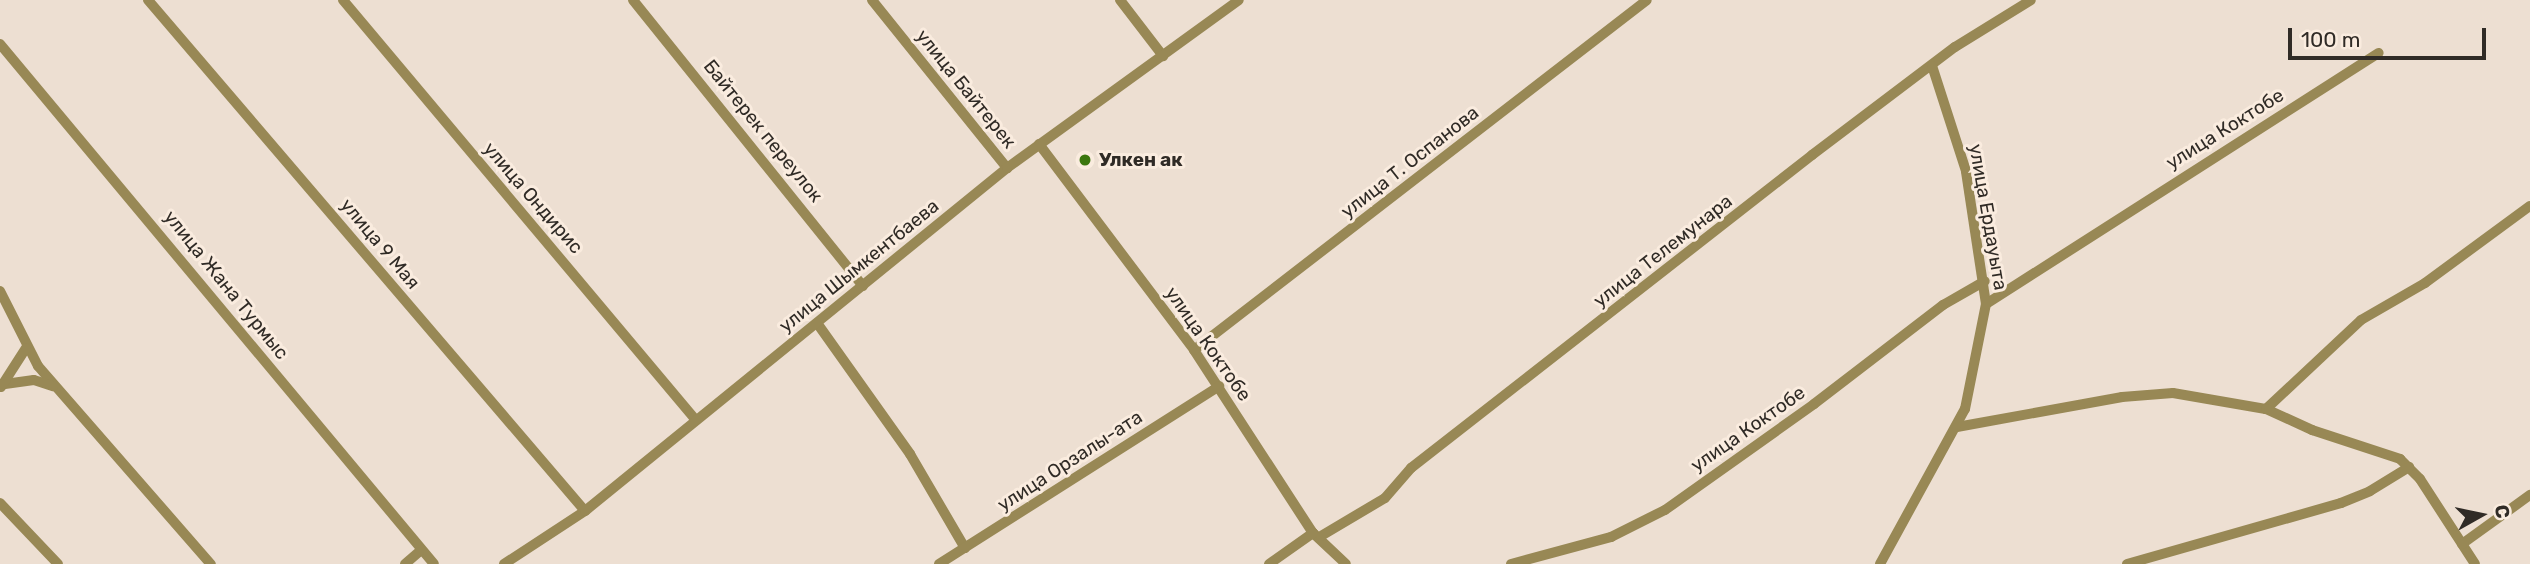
<!DOCTYPE html>
<html>
<head>
<meta charset="utf-8">
<style>
	body { margin:0 }
	#map { position:relative; width:2530px; height:564px; overflow:hidden; background:#eddfd2; font-family:Rubik,sans-serif }
	div>[style] { position:absolute }
	.street>* { height:10px; margin:-5px; padding:0 5px; transform-origin:5px; border-radius:5px; background:#988855 }
	.dots>* { width:19px; height:19px; translate:-50% -50%; box-sizing:border-box; border:4px solid #faecdf; border-radius:50% }
	span { translate:-50% -50%; white-space:nowrap; text-align:center; line-height:1.15; -webkit-text-stroke:6px #faecdf; paint-order:stroke }
	.street-label { font-size:19px; color:#302b26 }
	.poi-label { font-size:19px; color:#302b26; font-weight:700 }
	.left { translate:0 -50%; text-align:left }
	.north { position:absolute; left:2446px; top:480px; width:70px; height:70px; -webkit-text-stroke:5px #faecdf; paint-order:stroke; rotate:81deg; font-size:19px; font-weight:700; line-height:28px; text-align:center; color:#302b26 }
	.north::after { content:''; display:block; margin:auto; width:24px; height:32px; background:#302b26; clip-path:polygon(50% 0,100% 100%,50% 72%,0 100%) }
	.scale { position:absolute; left:2288px; top:28px; width:198px; height:32px; box-sizing:border-box; border:4px solid #302b26; border-top:0; padding-left:9px; font-size:21px; line-height:24px; white-space:nowrap; color:#302b26; -webkit-text-stroke:5px #faecdf; paint-order:stroke }
</style>
</head>
<body>
<div id="map">
	<div class="street">
		<i style="left:148px;top:0;width:672px;rotate:49.46deg"></i>
		<i style="left:343px;top:0;width:547px;rotate:49.97deg"></i>
		<i style="left:633px;top:0;width:367px;rotate:51.2deg"></i>
		<i style="left:872px;top:0;width:216px;rotate:51.2deg"></i>
		<i style="left:1120px;top:0;width:71px;rotate:52.5deg"></i>
		<i style="left:0;top:44px;width:677px;rotate:50.15deg"></i>
		<i style="left:1039px;top:144px;width:258px;rotate:53deg"></i>
		<i style="left:1194px;top:350px;width:218px;rotate:57deg"></i>
		<i style="left:1313px;top:533px;width:45px;rotate:43.2deg"></i>
		<i style="left:0;top:291px;width:84px;rotate:63.1deg"></i>
		<i style="left:38px;top:366px;width:263px;rotate:48.9deg"></i>
		<i style="left:1986px;top:304px;width:466px;rotate:-32.6deg"></i>
		<i style="left:817px;top:323px;width:161px;rotate:54.6deg"></i>
		<i style="left:910px;top:454px;width:109px;rotate:59.7deg"></i>
		<i style="left:1194px;top:350px;width:572px;rotate:-37.69deg"></i>
		<i style="left:5px;top:384px;width:29px;rotate:-8deg"></i>
		<i style="left:34px;top:380px;width:20px;rotate:18deg"></i>
		<i style="left:1px;top:387px;width:46px;rotate:-57.3deg"></i>
		<i style="left:2266px;top:409px;width:130px;rotate:-43.1deg"></i>
		<i style="left:2361px;top:320px;width:74px;rotate:-30deg"></i>
		<i style="left:2425px;top:283px;width:130px;rotate:-36.3deg"></i>
		<i style="left:1957px;top:427px;width:168px;rotate:-10.3deg"></i>
		<i style="left:2122px;top:397px;width:51px;rotate:-4.5deg"></i>
		<i style="left:2173px;top:393px;width:94px;rotate:9.8deg"></i>
		<i style="left:2266px;top:409px;width:51px;rotate:24.5deg"></i>
		<i style="left:2312px;top:430px;width:93px;rotate:18.2deg"></i>
		<i style="left:2400px;top:459px;width:28px;rotate:45deg"></i>
		<i style="left:2420px;top:479px;width:101px;rotate:57.1deg"></i>
		<i style="left:0;top:503px;width:84px;rotate:46.4deg"></i>
		<i style="left:1321px;top:536px;width:74px;rotate:-30.7deg"></i>
		<i style="left:1385px;top:498px;width:40px;rotate:-49deg"></i>
		<i style="left:1411px;top:468px;width:509px;rotate:-37.97deg"></i>
		<i style="left:1812px;top:155px;width:179px;rotate:-37.1deg"></i>
		<i style="left:1955px;top:47px;width:89px;rotate:-31.7deg"></i>
		<i style="left:2462px;top:544px;width:84px;rotate:-35.8deg"></i>
		<i style="left:405px;top:564px;width:18px;rotate:-41deg"></i>
		<i style="left:504px;top:564px;width:97px;rotate:-33.2deg"></i>
		<i style="left:585px;top:511px;width:544px;rotate:-39.1deg"></i>
		<i style="left:1007px;top:168px;width:286px;rotate:-35.9deg"></i>
		<i style="left:939px;top:564px;width:332px;rotate:-32.4deg"></i>
		<i style="left:1269px;top:564px;width:54px;rotate:-35.2deg"></i>
		<i style="left:1511px;top:564px;width:104px;rotate:-15.1deg"></i>
		<i style="left:1611px;top:537px;width:60px;rotate:-26.6deg"></i>
		<i style="left:1665px;top:510px;width:183px;rotate:-35.4deg"></i>
		<i style="left:1814px;top:404px;width:163px;rotate:-37.5deg"></i>
		<i style="left:1943px;top:305px;width:48px;rotate:-29.7deg"></i>
		<i style="left:1880px;top:564px;width:177px;rotate:-61.3deg"></i>
		<i style="left:1965px;top:409px;width:107px;rotate:-78.7deg"></i>
		<i style="left:1986px;top:304px;width:134px;rotate:-98.6deg"></i>
		<i style="left:1966px;top:171px;width:110px;rotate:-107.9deg"></i>
		<i style="left:2127px;top:564px;width:223px;rotate:-15.9deg"></i>
		<i style="left:2341px;top:503px;width:31px;rotate:-22deg"></i>
		<i style="left:2370px;top:491px;width:46px;rotate:-31.6deg"></i>
	</div>
	<div class="dots">
		<i style="left:1085px;top:160px;background:#3c770e"></i>
	</div>
	<div class="street-label">
		<span style="left:966px;top:89px;rotate:51deg">улица Байтерек</span>
		<span style="left:2225px;top:129px;rotate:-32deg">улица Коктобе</span>
		<span style="left:763px;top:131px;rotate:51deg">Байтерек переулок</span>
		<span style="left:1410px;top:162px;rotate:-38deg">улица Т. Оспанова</span>
		<span style="left:533px;top:198px;rotate:49deg">улица Ондирис</span>
		<span style="left:1988px;top:217px;rotate:80deg">улица Ердауыта</span>
		<span style="left:380px;top:244px;rotate:50deg">улица 9 Мая</span>
		<span style="left:1663px;top:251px;rotate:-38deg">улица Телемунара</span>
		<span style="left:859px;top:266px;rotate:-39deg">улица Шымкентбаева</span>
		<span style="left:226px;top:285px;rotate:51deg">улица Жана Турмыс</span>
		<span style="left:1208px;top:344px;rotate:55deg">улица Коктобе</span>
		<span style="left:1748px;top:429px;rotate:-35deg">улица Коктобе</span>
		<span style="left:1070px;top:461px;rotate:-33deg">улица Орзалы-ата</span>
	</div>
	<div class="poi-label">
		<span class="left" style="left:1099px;top:160px">Улкен ак</span>
	</div>
	<div class="north">С</div>
	<div class="scale">100 m</div>
</div>
</body>
</html>
